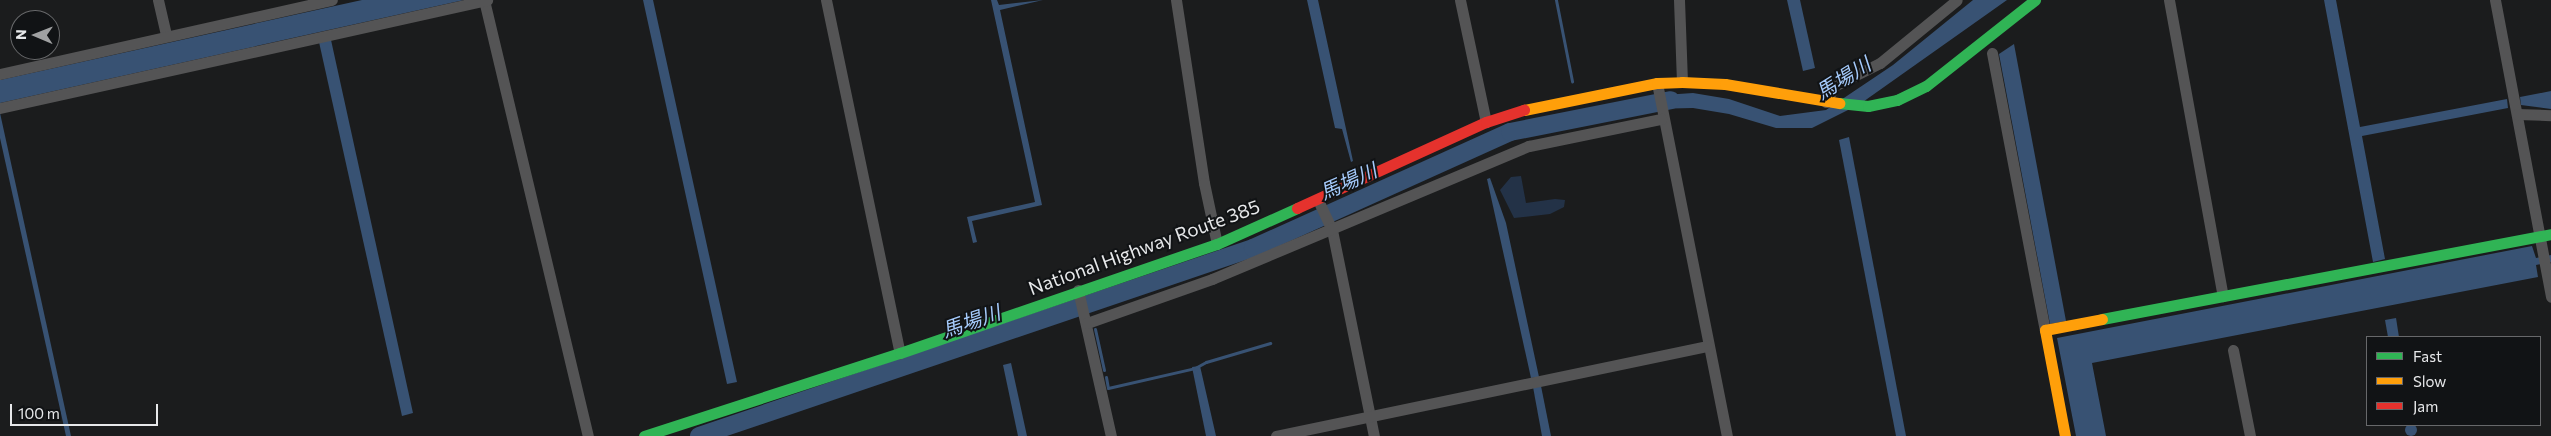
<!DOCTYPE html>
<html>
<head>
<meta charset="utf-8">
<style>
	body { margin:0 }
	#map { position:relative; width:2551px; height:436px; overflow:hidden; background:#1b1c1d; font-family:Commissioner,"Noto Sans JP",sans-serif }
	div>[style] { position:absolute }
	.green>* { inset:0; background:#233247 }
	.water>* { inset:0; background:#385273 }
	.round { border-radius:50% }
	.stream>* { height:3px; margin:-1.5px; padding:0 1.5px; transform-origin:1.5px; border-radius:1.5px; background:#385273 }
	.river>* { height:18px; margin:-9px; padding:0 9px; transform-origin:9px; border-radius:9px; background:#385273 }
	.street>* { height:11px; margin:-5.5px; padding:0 5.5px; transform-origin:5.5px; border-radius:5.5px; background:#545455 }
	.fast>* { height:11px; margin:-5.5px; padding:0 5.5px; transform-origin:5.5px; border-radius:5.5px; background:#30b455 }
	.slow>* { height:11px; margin:-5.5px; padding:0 5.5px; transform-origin:5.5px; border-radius:5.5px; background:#ff9f0a }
	.jam>* { height:11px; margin:-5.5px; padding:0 5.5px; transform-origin:5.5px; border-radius:5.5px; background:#e5322d }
	span { translate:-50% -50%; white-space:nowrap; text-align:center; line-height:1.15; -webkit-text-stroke:4px #111315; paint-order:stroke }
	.street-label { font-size:19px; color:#e7e8ea }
	.water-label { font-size:20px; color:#a5cafb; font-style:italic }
	.legend { position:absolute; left:2366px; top:336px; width:175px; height:90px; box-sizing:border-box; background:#111315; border:1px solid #67686a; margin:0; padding:6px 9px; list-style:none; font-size:15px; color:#e7e8ea }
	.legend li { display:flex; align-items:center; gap:10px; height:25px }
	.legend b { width:25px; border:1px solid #67686a }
	.north { position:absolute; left:10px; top:10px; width:50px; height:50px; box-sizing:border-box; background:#111315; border:1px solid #67686a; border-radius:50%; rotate:271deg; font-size:14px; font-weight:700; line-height:20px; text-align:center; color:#e7e8ea }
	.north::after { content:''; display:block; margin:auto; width:18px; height:22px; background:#a0a1a2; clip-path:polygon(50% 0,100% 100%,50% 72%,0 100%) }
	.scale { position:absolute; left:10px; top:404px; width:148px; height:22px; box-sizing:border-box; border:2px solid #e7e8ea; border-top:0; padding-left:6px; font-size:15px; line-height:18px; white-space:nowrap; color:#e7e8ea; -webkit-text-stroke:4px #111315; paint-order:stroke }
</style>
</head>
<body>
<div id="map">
	<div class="green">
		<i style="clip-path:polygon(1521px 176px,1526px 203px,1555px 199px,1565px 200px,1564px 207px,1550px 214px,1514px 218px,1500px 190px,1511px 177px)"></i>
	</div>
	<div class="water">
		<i style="clip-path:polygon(362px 0,464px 0,0 103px,0 80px)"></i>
		<i style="clip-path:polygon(643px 0,653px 0,737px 382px,727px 384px)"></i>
		<i style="clip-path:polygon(991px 0,997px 0,999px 5px,1043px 0,1000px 10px,1042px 205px,972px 221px,977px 242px,973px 243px,967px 217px,1035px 202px)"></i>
		<i style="clip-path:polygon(1307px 0,1318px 0,1353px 161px,1351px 162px,1342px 129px,1335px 128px)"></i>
		<i style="clip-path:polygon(1787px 0,1800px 0,1815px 68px,1803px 71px)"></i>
		<i style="clip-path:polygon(1973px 0,2007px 0,1860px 104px,1812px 128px,1776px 128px,1729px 114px,1693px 108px,1650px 109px,1649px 96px,1693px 93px,1729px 99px,1780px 116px,1826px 110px,1893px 65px)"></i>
		<i style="clip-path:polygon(2324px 0,2336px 0,2360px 127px,2507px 99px,2508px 108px,2362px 136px,2385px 259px,2373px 262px)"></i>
		<i style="clip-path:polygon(331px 40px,413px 413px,402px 416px,319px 42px)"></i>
		<i style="clip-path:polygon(2014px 44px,2066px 321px,2050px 324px,1999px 54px)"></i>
		<i style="clip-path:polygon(2551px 91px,2551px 109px,2521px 105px,2520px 97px)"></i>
		<i style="clip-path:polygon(0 113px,71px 436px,66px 436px,0 138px)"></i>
		<i style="clip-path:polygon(1849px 137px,1906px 436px,1896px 436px,1839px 140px)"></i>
		<i style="clip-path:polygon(1490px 178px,1506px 223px,1539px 377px,1531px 378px,1487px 179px)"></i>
		<i style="clip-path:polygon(2551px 242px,2551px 262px,2536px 265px,2538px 277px,2092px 363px,2106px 436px,2076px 436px,2057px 338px,2532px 246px,2536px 258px,2551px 255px)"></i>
		<i style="clip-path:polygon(2396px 318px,2399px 337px,2388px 337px,2385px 320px)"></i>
		<i style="clip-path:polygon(1011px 363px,1027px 436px,1018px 436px,1003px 365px)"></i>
		<i style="clip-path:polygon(1200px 366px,1216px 436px,1206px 436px,1192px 367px)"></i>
		<i style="clip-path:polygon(1541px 386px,1551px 436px,1542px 436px,1533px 387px)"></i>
		<i class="round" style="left:2405px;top:424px;width:12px;height:12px"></i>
	</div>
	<div class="stream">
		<i style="left:1556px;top:0;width:83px;rotate:78.8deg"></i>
		<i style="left:1095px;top:329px;width:42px;rotate:77.6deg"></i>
		<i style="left:1106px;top:377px;width:11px;rotate:80deg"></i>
		<i style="left:1108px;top:388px;width:89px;rotate:-12.9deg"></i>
		<i style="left:1195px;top:368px;width:13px;rotate:-29deg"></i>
		<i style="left:1206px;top:362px;width:67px;rotate:-16.5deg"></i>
	</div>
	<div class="river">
		<i style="left:699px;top:436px;width:585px;rotate:-18.74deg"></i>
		<i style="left:1253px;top:248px;width:282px;rotate:-24.3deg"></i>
		<i style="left:1510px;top:132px;width:164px;rotate:-11.2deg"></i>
	</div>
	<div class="street">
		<i style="left:158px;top:0;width:37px;rotate:77deg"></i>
		<i style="left:484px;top:0;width:448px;rotate:76.6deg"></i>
		<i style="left:826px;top:0;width:361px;rotate:78.2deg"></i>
		<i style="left:1176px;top:0;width:185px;rotate:81.3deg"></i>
		<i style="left:1204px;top:183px;width:62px;rotate:78deg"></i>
		<i style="left:1460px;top:0;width:125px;rotate:78deg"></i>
		<i style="left:1679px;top:0;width:82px;rotate:87.9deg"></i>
		<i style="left:2169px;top:0;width:301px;rotate:79.7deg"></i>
		<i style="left:2495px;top:0;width:302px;rotate:79.3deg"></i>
		<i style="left:1992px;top:53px;width:282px;rotate:79.2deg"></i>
		<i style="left:0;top:74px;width:340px;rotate:-12.6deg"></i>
		<i style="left:1657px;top:83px;width:360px;rotate:78.8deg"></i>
		<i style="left:1826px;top:102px;width:18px;rotate:-63deg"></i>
		<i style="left:1834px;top:86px;width:51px;rotate:-26.6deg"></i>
		<i style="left:1880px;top:63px;width:99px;rotate:-39.3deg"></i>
		<i style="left:0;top:108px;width:499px;rotate:-12.5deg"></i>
		<i style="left:2517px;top:114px;width:34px;rotate:2deg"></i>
		<i style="left:1318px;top:200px;width:33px;rotate:65deg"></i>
		<i style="left:1332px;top:230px;width:210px;rotate:78.5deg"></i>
		<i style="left:1078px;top:290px;width:150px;rotate:77.3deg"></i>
		<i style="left:1087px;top:323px;width:133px;rotate:-19.4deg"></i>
		<i style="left:1212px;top:279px;width:344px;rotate:-22.8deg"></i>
		<i style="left:1529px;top:146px;width:135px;rotate:-11.6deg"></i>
		<i style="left:2233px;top:350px;width:88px;rotate:78.8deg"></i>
		<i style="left:1276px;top:436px;width:441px;rotate:-11.8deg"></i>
	</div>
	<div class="fast">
		<i style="left:1839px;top:103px;width:29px;rotate:6deg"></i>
		<i style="left:1868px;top:106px;width:30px;rotate:-12deg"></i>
		<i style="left:1897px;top:100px;width:32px;rotate:-26deg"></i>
		<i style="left:1926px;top:86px;width:139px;rotate:-38.3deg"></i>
		<i style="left:2102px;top:319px;width:457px;rotate:-10.7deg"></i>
		<i style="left:644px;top:436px;width:269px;rotate:-18deg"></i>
		<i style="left:900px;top:353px;width:335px;rotate:-19deg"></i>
		<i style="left:1217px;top:244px;width:88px;rotate:-24.2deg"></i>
	</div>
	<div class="slow">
		<i style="left:1524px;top:110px;width:136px;rotate:-11.5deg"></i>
		<i style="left:1657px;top:83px;width:25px;rotate:-2deg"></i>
		<i style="left:1682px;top:82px;width:43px;rotate:2.7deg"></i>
		<i style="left:1725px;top:84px;width:116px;rotate:9.5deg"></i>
		<i style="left:2065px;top:436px;width:108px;rotate:-100.7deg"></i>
		<i style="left:2045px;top:330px;width:58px;rotate:-10.9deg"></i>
	</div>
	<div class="jam">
		<i style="left:1297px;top:208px;width:208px;rotate:-24.5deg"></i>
		<i style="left:1486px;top:122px;width:40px;rotate:-18deg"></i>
	</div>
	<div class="street-label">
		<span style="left:1144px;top:247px;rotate:-20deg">National Highway Route 385</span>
	</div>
	<div class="water-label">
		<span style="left:1843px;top:78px;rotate:-32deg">馬場川</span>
		<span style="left:1348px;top:181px;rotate:-24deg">馬場川</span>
		<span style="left:971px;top:321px;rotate:-19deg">馬場川</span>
	</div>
	<ul class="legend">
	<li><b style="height:6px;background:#30b455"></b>Fast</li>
	<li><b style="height:6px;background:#ff9f0a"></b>Slow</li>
	<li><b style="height:6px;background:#e5322d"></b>Jam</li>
	</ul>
	<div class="north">N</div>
	<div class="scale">100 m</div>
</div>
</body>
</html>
